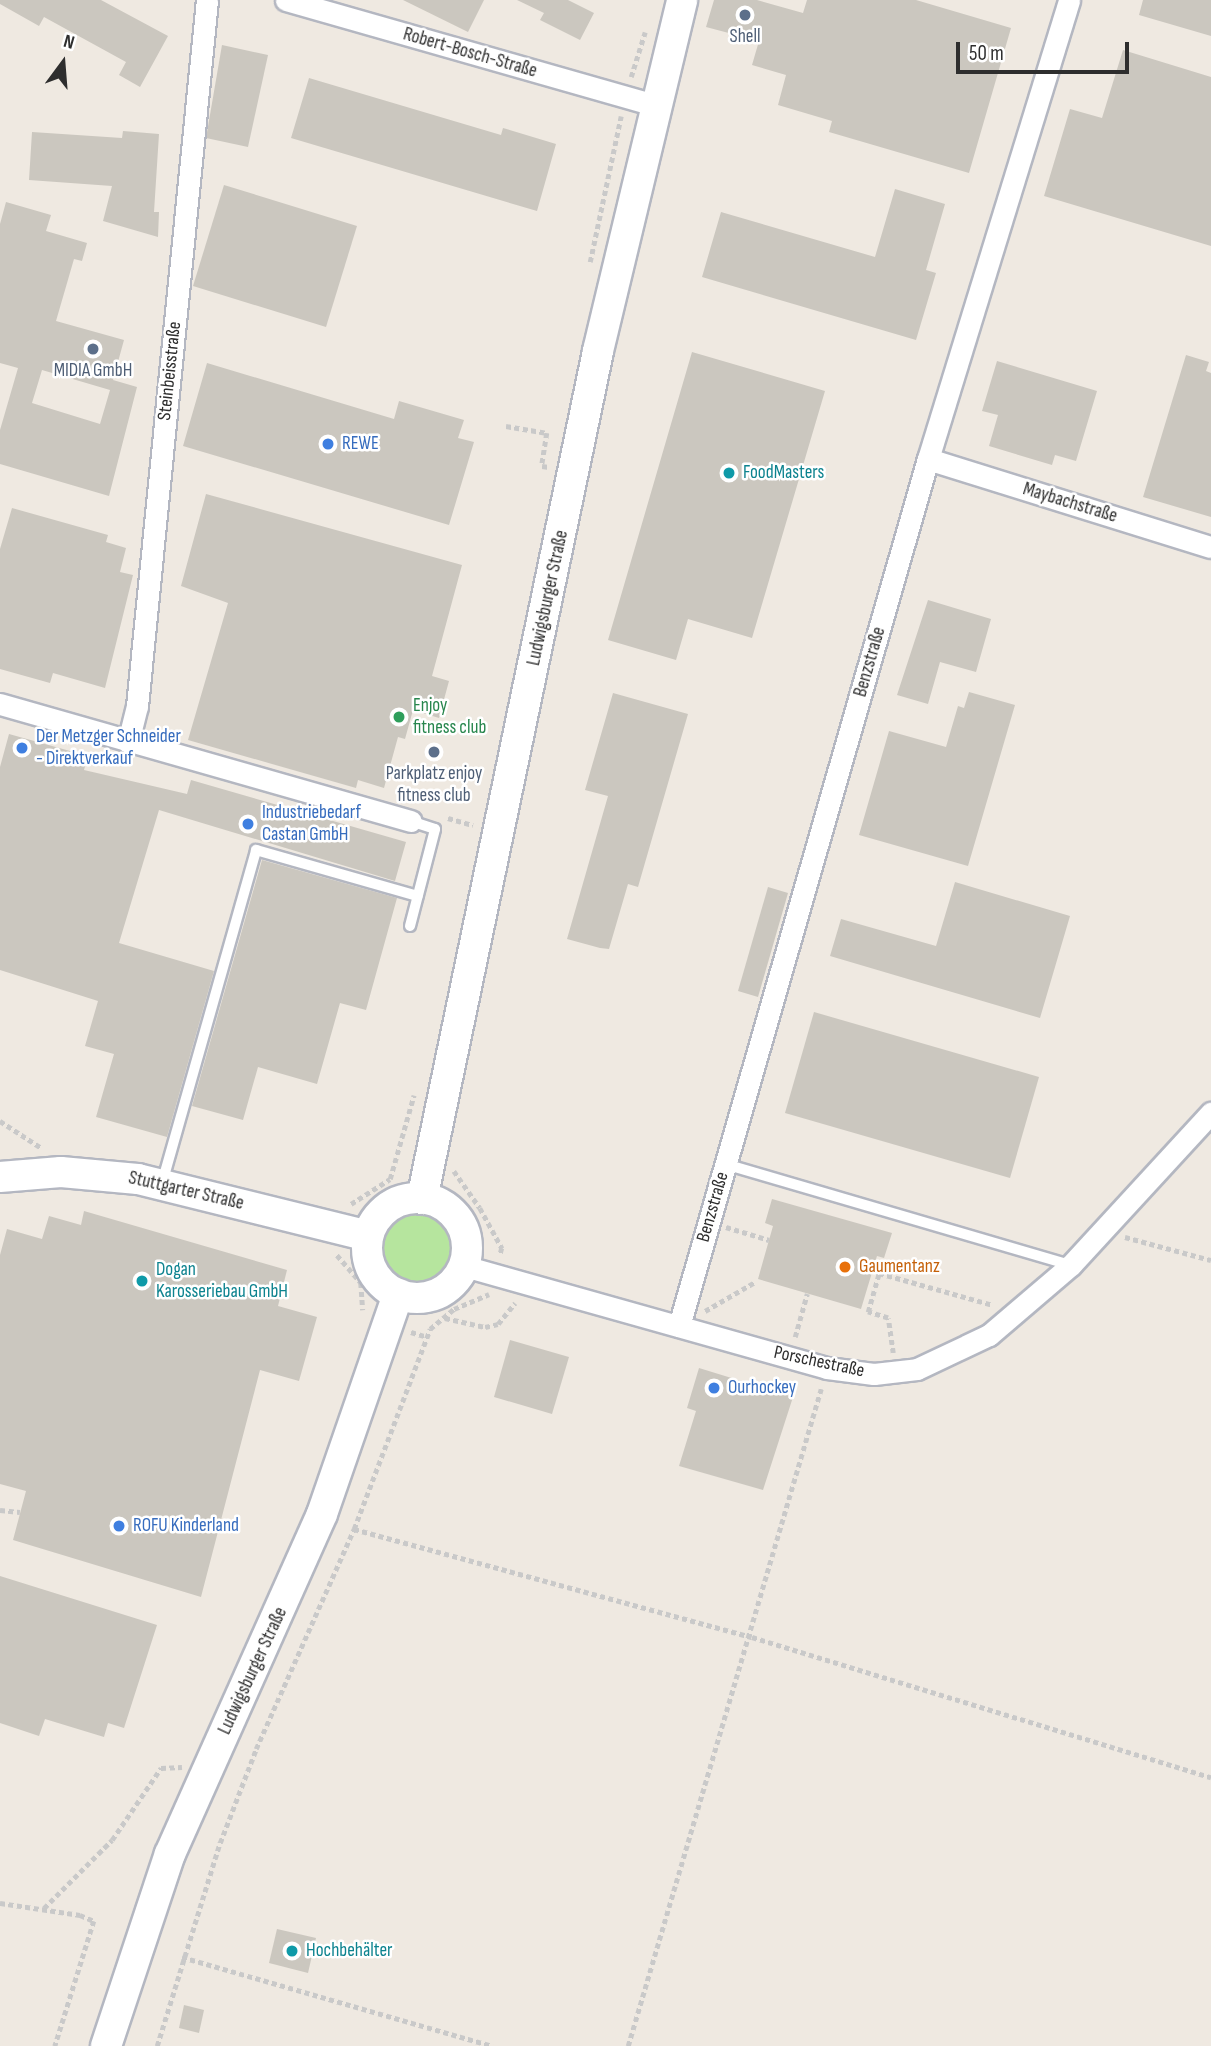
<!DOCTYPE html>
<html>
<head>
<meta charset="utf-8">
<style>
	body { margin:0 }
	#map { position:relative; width:1211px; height:2046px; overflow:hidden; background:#efe9e1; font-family:"Sofia Sans Condensed",sans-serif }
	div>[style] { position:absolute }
	.green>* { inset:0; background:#b6e59e }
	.round { border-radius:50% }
	.building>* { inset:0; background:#cbc7bf }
	.path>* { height:4.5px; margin-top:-2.25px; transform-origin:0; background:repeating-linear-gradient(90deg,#c9c9c9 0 5px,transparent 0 8.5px) }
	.roads { filter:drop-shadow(2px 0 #b4b7c1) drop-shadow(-2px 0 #b4b7c1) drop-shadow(0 2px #b4b7c1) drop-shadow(0 -2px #b4b7c1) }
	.lane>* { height:10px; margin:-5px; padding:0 5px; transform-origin:5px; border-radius:5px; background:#fff }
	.street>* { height:21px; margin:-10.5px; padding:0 10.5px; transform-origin:10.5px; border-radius:10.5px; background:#fff }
	.secondary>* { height:30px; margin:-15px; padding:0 15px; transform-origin:15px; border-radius:15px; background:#fff }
	.secondary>.ring { margin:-15px; padding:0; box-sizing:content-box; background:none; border:30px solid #fff; border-radius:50% }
	.dots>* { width:19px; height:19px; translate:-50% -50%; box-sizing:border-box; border:4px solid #fff; border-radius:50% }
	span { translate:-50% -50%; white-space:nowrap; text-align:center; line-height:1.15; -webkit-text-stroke:5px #fff; paint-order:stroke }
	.service-label { font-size:19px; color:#4e5e75 }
	.street-label { font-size:19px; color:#2e2e2e }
	.shop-label { font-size:19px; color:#366cbe }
	.left { translate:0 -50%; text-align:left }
	.culture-label { font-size:19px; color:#0d838f }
	.leisure-label { font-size:19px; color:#27864d }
	.food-label { font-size:19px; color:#c56008 }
	.north { position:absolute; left:28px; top:28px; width:70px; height:70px; -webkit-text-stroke:5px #fff; paint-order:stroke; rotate:16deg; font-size:19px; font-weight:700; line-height:28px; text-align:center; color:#2e2e2e }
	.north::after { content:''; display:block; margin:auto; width:24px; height:32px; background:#2e2e2e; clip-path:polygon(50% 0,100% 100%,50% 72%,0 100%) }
	.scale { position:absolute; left:956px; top:42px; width:173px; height:32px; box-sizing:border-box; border:4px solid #2e2e2e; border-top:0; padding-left:9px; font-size:21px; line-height:24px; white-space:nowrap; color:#2e2e2e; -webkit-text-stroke:5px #fff; paint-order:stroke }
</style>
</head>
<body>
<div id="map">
	<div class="green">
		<i class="round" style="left:378px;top:1213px;width:74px;height:74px"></i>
	</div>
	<div class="building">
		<i style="clip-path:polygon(0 0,101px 0,168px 36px,140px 87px,119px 75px,126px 62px,44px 17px,39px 26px,0 4px)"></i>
		<i style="clip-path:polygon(403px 0,484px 0,468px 32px)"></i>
		<i style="clip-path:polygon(517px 0,568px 0,594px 13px,580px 40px,540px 20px,544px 13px)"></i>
		<i style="clip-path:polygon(714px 0,757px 0,803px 13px,807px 0,916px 0,1011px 28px,969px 173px,829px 132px,832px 121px,778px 105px,786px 75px,752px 65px,759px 41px,706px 27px)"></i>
		<i style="clip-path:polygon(1143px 0,1211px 0,1211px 36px,1139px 15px)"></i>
		<i style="clip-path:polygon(222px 45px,268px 55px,248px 147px,206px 138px)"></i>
		<i style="clip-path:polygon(1123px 50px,1211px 77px,1211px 246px,1044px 196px,1070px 109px,1102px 118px)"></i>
		<i style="clip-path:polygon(309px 78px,501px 135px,503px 128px,556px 144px,537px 211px,291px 138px)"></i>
		<i style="clip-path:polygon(123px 131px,159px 134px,154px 212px,159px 212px,158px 237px,103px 221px,112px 186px,29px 180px,32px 132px,122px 138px)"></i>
		<i style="clip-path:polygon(224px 185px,357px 226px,326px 327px,193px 286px)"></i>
		<i style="clip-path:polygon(895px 189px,945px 204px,926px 270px,936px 273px,916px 340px,702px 277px,721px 212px,875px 257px)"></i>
		<i style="clip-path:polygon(evenodd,6px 202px,51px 215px,46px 231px,87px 243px,82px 261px,74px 259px,56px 321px,124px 340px,113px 380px,137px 387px,109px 496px,0 464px,0 430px,18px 368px,0 363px,0 224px,6px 202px,42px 370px,110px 390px,100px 424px,32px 403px,42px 370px)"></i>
		<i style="clip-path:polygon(692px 352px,825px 391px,752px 638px,688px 619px,676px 660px,608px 640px)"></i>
		<i style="clip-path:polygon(1186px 355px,1209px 362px,1206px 371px,1211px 373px,1211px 517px,1143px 497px)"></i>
		<i style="clip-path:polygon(997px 361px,1097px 391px,1076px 461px,1055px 455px,1052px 465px,989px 446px,998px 415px,982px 411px)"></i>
		<i style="clip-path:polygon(207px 363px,394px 419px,399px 401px,464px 420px,458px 438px,474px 442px,449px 525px,183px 446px)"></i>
		<i style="clip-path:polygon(206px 494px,462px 565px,432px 676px,449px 681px,439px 718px,413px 710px,405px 739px,398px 737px,384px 788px,358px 780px,356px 788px,188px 740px,228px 603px,181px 586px)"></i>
		<i style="clip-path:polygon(12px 508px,108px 535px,106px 542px,126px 548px,120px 572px,133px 575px,105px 688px,53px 673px,50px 683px,0 669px,0 549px)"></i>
		<i style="clip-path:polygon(928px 600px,991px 619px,976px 672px,940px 662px,928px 704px,897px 695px)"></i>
		<i style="clip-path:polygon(969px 692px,1015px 705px,968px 866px,859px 835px,889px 731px,946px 747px,958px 706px,964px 708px)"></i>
		<i style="clip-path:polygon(613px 693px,688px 714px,638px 887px,628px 884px,609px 949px,600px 948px,567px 939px,608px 796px,585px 790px)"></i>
		<i style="clip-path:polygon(9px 734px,88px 756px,84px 770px,187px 794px,191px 780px,406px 842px,395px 881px,159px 810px,119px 943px,214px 971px,167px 1137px,96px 1117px,114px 1054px,85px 1046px,98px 1001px,0 970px,0 767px)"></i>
		<i style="clip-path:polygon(262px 860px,397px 898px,366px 1010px,340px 1003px,317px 1084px,258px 1067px,243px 1120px,192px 1106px)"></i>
		<i style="clip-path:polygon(955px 882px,1070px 916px,1040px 1018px,830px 956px,841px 919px,936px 946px)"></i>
		<i style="clip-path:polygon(768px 887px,788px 893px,758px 997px,738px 991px)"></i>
		<i style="clip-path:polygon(814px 1012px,1039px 1077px,1010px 1178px,785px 1113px)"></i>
		<i style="clip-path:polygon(772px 1199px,892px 1233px,884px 1258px,877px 1256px,861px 1309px,758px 1279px,773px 1226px,765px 1223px)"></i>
		<i style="clip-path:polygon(84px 1211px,287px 1270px,278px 1306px,317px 1317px,299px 1381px,260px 1370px,201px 1597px,13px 1540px,26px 1491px,0 1484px,0 1255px,7px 1229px,42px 1239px,49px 1216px,81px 1225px)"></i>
		<i style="clip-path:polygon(510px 1340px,569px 1357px,552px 1414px,494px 1397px)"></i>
		<i style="clip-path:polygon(699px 1368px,793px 1397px,763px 1490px,679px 1466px,696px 1411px,687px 1408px)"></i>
		<i style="clip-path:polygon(0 1576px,157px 1625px,124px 1728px,108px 1723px,104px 1737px,45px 1719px,39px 1736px,0 1723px)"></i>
		<i style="clip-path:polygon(277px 1929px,316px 1938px,308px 1973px,269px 1963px)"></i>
		<i style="clip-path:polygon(184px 2005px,204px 2010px,199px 2033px,179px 2028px)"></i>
	</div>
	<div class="path">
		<i style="left:631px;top:77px;width:47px;rotate:-72.7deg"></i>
		<i style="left:590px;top:262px;width:149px;rotate:-78deg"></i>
		<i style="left:506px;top:426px;width:42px;rotate:9.7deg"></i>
		<i style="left:547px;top:433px;width:33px;rotate:99deg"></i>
		<i style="left:542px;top:466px;width:7px;rotate:8deg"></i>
		<i style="left:448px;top:818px;width:26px;rotate:16deg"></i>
		<i style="left:0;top:1121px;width:48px;rotate:33deg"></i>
		<i style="left:454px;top:1171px;width:45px;rotate:54.9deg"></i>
		<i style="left:480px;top:1208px;width:46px;rotate:61.2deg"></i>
		<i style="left:502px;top:1248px;width:7px;rotate:106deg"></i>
		<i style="left:351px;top:1204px;width:46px;rotate:-32.7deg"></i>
		<i style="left:390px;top:1179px;width:87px;rotate:-74.1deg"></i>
		<i style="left:726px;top:1227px;width:45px;rotate:16.8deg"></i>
		<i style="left:1125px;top:1237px;width:89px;rotate:15deg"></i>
		<i style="left:337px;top:1255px;width:37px;rotate:49deg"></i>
		<i style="left:361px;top:1283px;width:27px;rotate:86deg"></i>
		<i style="left:705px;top:1311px;width:58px;rotate:-30.1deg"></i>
		<i style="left:445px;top:1318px;width:41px;rotate:12.7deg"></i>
		<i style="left:485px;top:1327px;width:13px;rotate:-13deg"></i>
		<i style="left:498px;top:1324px;width:27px;rotate:-51deg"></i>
		<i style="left:411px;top:1332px;width:17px;rotate:17deg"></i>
		<i style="left:795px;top:1337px;width:45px;rotate:-74.4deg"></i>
		<i style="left:893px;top:1353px;width:35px;rotate:-98deg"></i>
		<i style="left:888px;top:1318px;width:21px;rotate:-163deg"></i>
		<i style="left:868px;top:1312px;width:41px;rotate:-74.2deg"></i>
		<i style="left:879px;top:1273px;width:118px;rotate:15.7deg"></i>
		<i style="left:0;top:1510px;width:20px;rotate:6deg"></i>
		<i style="left:354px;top:1529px;width:412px;rotate:15.2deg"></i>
		<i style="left:752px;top:1637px;width:480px;rotate:17deg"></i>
		<i style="left:0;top:1903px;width:81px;rotate:8.5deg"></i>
		<i style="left:80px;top:1915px;width:15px;rotate:23deg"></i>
		<i style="left:94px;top:1921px;width:131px;rotate:107.3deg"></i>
		<i style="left:44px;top:1908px;width:96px;rotate:-45deg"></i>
		<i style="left:112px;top:1840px;width:87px;rotate:-55.8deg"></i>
		<i style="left:161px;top:1768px;width:21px;rotate:-3deg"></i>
		<i style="left:182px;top:1957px;width:323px;rotate:16deg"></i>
		<i style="left:157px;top:2046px;width:213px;rotate:-72.8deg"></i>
		<i style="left:220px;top:1843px;width:101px;rotate:-69deg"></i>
		<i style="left:256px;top:1749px;width:241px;rotate:-66deg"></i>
		<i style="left:354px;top:1529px;width:214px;rotate:-69.2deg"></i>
		<i style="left:430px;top:1329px;width:31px;rotate:-40deg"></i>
		<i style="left:454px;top:1309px;width:38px;rotate:-23deg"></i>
		<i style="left:628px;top:2046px;width:685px;rotate:-73.63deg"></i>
	</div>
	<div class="roads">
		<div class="lane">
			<i style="left:410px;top:926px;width:100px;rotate:-75.5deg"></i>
			<i style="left:435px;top:829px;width:25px;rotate:-162deg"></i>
			<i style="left:725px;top:1164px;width:360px;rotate:16.3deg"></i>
			<i style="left:162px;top:1183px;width:346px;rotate:-74.2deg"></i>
			<i style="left:256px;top:850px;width:168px;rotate:15.9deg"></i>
		</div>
		<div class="street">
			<i style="left:286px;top:0;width:384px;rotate:15.9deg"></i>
			<i style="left:928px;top:459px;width:296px;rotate:17.3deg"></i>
			<i style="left:0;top:704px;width:427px;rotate:15.9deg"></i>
			<i style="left:128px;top:742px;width:37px;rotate:-76deg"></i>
			<i style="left:137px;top:706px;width:709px;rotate:-84.34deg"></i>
			<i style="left:464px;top:1266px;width:377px;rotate:15.7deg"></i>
			<i style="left:827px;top:1368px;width:47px;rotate:7.3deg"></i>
			<i style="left:874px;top:1374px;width:43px;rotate:-6.6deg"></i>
			<i style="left:917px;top:1369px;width:80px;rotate:-25.3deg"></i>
			<i style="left:989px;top:1335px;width:108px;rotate:-40.5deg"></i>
			<i style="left:1071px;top:1265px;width:207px;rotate:-47.4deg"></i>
			<i style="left:679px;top:1326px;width:902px;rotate:-73.98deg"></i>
			<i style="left:928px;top:459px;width:480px;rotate:-72.9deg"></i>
		</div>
		<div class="secondary">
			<i style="left:0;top:1177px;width:61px;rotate:-4.7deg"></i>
			<i style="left:61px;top:1172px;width:77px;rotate:5.2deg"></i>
			<i style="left:138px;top:1179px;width:237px;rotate:13.9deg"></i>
			<i class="ring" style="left:367px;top:1198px;width:70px;height:70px"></i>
			<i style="left:422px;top:1199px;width:866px;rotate:-78.27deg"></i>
			<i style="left:598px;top:351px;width:361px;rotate:-76.5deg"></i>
			<i style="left:106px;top:2046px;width:202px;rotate:-71.6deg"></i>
			<i style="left:170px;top:1854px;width:372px;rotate:-65.9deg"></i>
			<i style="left:322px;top:1514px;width:233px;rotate:-70.9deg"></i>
		</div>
	</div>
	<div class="dots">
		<i style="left:745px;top:15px;background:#5c6f8a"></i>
		<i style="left:93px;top:349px;background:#5c6f8a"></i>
		<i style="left:328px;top:444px;background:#3f7fe0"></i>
		<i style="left:729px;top:473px;background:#0f9aa8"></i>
		<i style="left:399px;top:717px;background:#2e9e5b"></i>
		<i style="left:22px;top:748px;background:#3f7fe0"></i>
		<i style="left:434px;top:752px;background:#5c6f8a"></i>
		<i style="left:248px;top:824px;background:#3f7fe0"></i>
		<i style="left:845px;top:1267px;background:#e8710a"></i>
		<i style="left:142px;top:1281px;background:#0f9aa8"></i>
		<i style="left:714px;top:1388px;background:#3f7fe0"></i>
		<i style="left:119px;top:1526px;background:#3f7fe0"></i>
		<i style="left:292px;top:1951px;background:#0f9aa8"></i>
	</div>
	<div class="service-label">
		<span style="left:745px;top:37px">Shell</span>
		<span style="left:93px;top:371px">MIDIA GmbH</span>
		<span style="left:434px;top:785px">Parkplatz enjoy<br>fitness club</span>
	</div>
	<div class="street-label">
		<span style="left:470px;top:53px;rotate:16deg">Robert-Bosch-Straße</span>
		<span style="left:170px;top:371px;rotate:-84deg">Steinbeisstraße</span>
		<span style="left:1070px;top:503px;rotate:17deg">Maybachstraße</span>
		<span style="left:548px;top:598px;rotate:-78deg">Ludwigsburger Straße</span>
		<span style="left:870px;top:662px;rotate:-74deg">Benzstraße</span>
		<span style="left:186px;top:1191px;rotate:13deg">Stuttgarter Straße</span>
		<span style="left:713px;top:1207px;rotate:-74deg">Benzstraße</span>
		<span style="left:819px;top:1362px;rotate:12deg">Porschestraße</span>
		<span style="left:253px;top:1671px;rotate:-65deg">Ludwigsburger Straße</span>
	</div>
	<div class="shop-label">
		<span class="left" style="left:342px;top:444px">REWE</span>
		<span class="left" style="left:36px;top:748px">Der Metzger Schneider<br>- Direktverkauf</span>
		<span class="left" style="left:262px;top:824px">Industriebedarf<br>Castan GmbH</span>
		<span class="left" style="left:728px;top:1388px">Ourhockey</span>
		<span class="left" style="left:133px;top:1526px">ROFU Kinderland</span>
	</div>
	<div class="culture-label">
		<span class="left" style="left:743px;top:473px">FoodMasters</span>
		<span class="left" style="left:156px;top:1281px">Dogan<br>Karosseriebau GmbH</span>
		<span class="left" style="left:306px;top:1951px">Hochbehälter</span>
	</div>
	<div class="leisure-label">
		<span class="left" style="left:413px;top:717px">Enjoy<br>fitness club</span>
	</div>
	<div class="food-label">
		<span class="left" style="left:859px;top:1267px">Gaumentanz</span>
	</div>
	<div class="north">N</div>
	<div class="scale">50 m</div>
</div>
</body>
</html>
